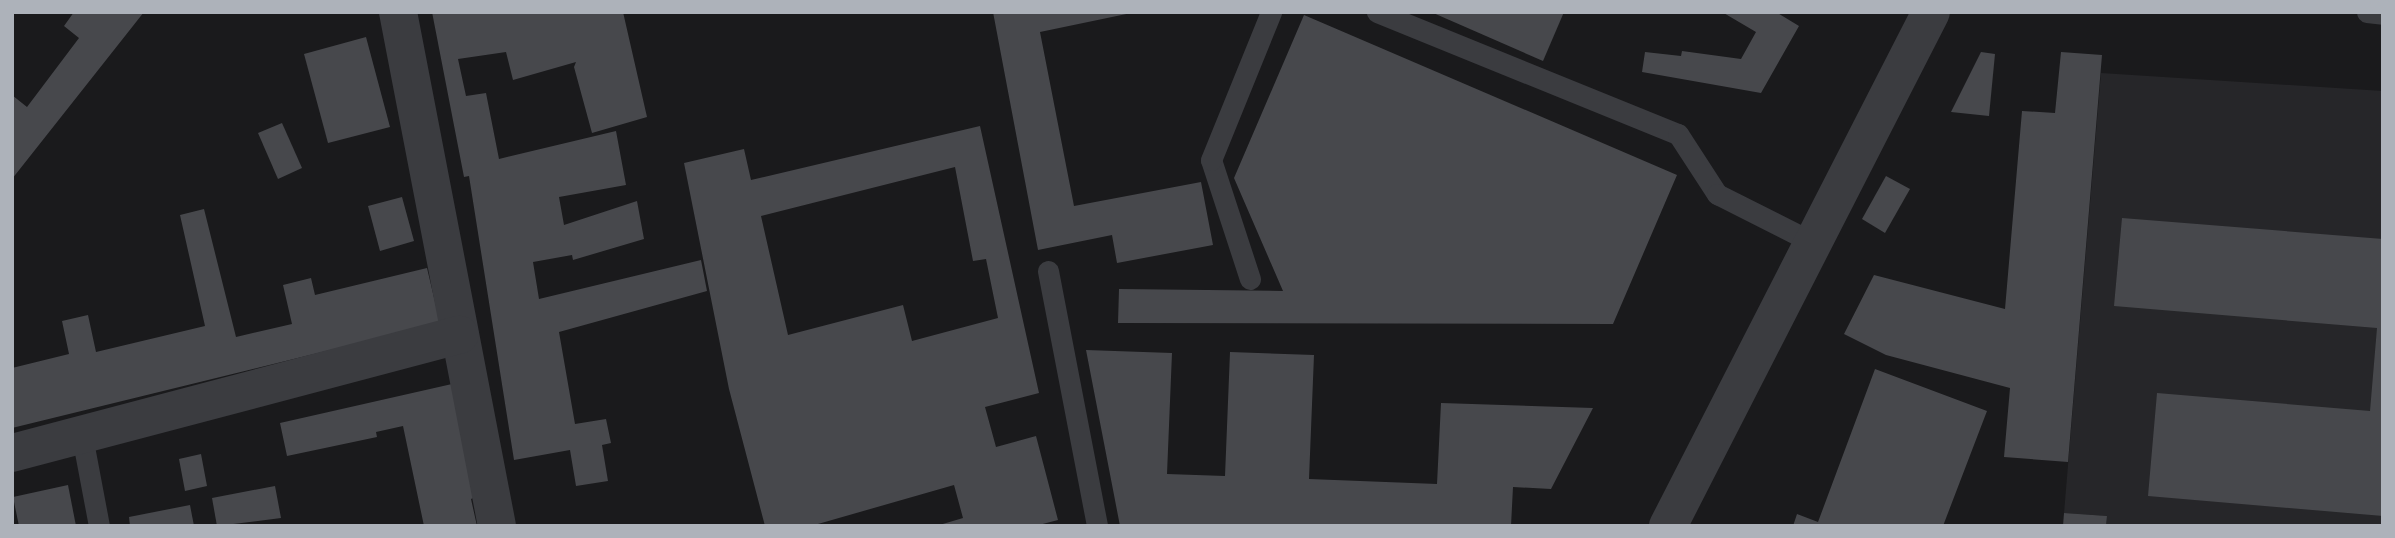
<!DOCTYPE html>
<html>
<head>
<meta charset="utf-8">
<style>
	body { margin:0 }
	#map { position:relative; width:2395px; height:538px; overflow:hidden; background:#1a1a1c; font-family:Cabin,sans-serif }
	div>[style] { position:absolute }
	.built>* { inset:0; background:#262629 }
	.building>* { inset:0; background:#47484c }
	.service>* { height:21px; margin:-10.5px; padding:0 10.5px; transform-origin:10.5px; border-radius:10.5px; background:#3b3c40 }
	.minor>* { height:38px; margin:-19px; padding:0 19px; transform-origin:19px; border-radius:19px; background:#3b3c40 }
	.tertiary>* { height:38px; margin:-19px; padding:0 19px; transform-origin:19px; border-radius:19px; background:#3b3c40 }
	span { translate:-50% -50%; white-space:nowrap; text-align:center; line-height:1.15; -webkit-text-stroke:5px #151517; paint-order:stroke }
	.frame { position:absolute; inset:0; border:14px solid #adb2ba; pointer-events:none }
</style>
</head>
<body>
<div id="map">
	<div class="built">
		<i style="clip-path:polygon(2101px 73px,2383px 91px,2383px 526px,2106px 526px,2107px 516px,2064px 513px)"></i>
	</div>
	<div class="building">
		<i style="clip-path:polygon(74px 12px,144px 12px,12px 179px,12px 95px,27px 107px,79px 38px,64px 26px)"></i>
		<i style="clip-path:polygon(432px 12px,623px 12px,647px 117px,592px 133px,574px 67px,576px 62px,513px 80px,506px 52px,458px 59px,466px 96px,486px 93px,499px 159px,616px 131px,626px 185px,559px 197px,564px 225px,637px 201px,644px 239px,573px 260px,572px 255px,533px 262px,539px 299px,701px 260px,707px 291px,559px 332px,575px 424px,606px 419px,611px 443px,602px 445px,608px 481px,576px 486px,570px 450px,514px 460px,469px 176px,464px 177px)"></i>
		<i style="clip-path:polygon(993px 12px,1136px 12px,1040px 32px,1074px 206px,1201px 182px,1213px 245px,1117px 263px,1112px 235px,1038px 250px)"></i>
		<i style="clip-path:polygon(1431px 12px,1564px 12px,1543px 61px)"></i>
		<i style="clip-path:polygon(1722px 12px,1776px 12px,1799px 26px,1761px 93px,1642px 72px,1645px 52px,1681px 56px,1682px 51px,1741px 59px,1756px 32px)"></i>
		<i style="clip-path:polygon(1304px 15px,1677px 175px,1613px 324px,1118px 323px,1119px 289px,1283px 291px,1234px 178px)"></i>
		<i style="clip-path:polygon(366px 37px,390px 127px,328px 143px,304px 54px)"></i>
		<i style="clip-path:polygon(1981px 52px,1995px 54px,1989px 116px,1951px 112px)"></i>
		<i style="clip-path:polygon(2061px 52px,2102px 55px,2068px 462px,2004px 457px,2010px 388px,1886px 355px,1844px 334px,1874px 275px,2005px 309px,2022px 111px,2055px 113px)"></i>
		<i style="clip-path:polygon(282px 123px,302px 168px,278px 179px,258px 133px)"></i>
		<i style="clip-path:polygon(evenodd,980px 126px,1039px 393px,985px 407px,996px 447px,1036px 436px,1058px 520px,1035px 526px,936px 526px,963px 518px,954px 485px,811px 526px,765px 526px,729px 389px,684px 163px,744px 149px,751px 180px,980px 126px,955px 167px,973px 261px,986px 259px,998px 318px,912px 341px,903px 305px,788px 335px,761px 216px,955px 167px)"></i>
		<i style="clip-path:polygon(1886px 176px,1910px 189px,1885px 233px,1862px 219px)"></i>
		<i style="clip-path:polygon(402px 197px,414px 241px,380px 251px,368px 206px)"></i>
		<i style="clip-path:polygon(204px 209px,236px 337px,292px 324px,283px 285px,311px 278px,315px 295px,427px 268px,440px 323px,12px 428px,12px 368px,69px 354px,62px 321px,88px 315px,96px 352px,205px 326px,180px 215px)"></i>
		<i style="clip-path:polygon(2122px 218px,2383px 239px,2383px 516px,2148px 496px,2157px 393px,2370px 411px,2377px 328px,2114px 306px)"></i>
		<i style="clip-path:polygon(1086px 350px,1172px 353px,1167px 474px,1225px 476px,1230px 352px,1314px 355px,1309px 479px,1437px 484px,1441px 403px,1593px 408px,1551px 489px,1513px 487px,1511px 526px,1120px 526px)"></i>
		<i style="clip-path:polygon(1875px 369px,1987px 411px,1943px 526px,1793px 526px,1797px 514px,1818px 522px)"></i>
		<i style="clip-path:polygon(452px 384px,475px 497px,471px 499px,477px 526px,424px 526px,403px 426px,376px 432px,377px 437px,287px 456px,280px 423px)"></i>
		<i style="clip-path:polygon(201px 454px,207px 486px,185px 491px,179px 459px)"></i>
		<i style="clip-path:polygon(68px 485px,76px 526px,19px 526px,13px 497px)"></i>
		<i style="clip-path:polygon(275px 486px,281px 518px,217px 526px,212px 498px)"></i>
		<i style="clip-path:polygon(190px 505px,194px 526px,130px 526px,129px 517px)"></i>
		<i style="clip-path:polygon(2064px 513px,2107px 516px,2106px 526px,2063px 526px)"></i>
	</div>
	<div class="service">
		<i style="left:1377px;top:12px;width:325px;rotate:22.1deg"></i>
		<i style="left:1678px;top:134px;width:72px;rotate:57deg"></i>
		<i style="left:1717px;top:194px;width:104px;rotate:26.8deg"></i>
		<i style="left:2367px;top:12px;width:16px;rotate:7deg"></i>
		<i style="left:1048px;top:271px;width:260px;rotate:79.1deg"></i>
		<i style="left:1250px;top:279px;width:125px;rotate:-108.1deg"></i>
		<i style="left:1211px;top:160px;width:160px;rotate:-67.9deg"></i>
		<i style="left:82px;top:436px;width:92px;rotate:79.3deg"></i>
	</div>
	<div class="minor">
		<i style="left:398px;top:12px;width:523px;rotate:79.1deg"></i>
		<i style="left:12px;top:453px;width:463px;rotate:-14.8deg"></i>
	</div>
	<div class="tertiary">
		<i style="left:1668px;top:526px;width:577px;rotate:-62.9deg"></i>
	</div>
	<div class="frame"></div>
</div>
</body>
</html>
